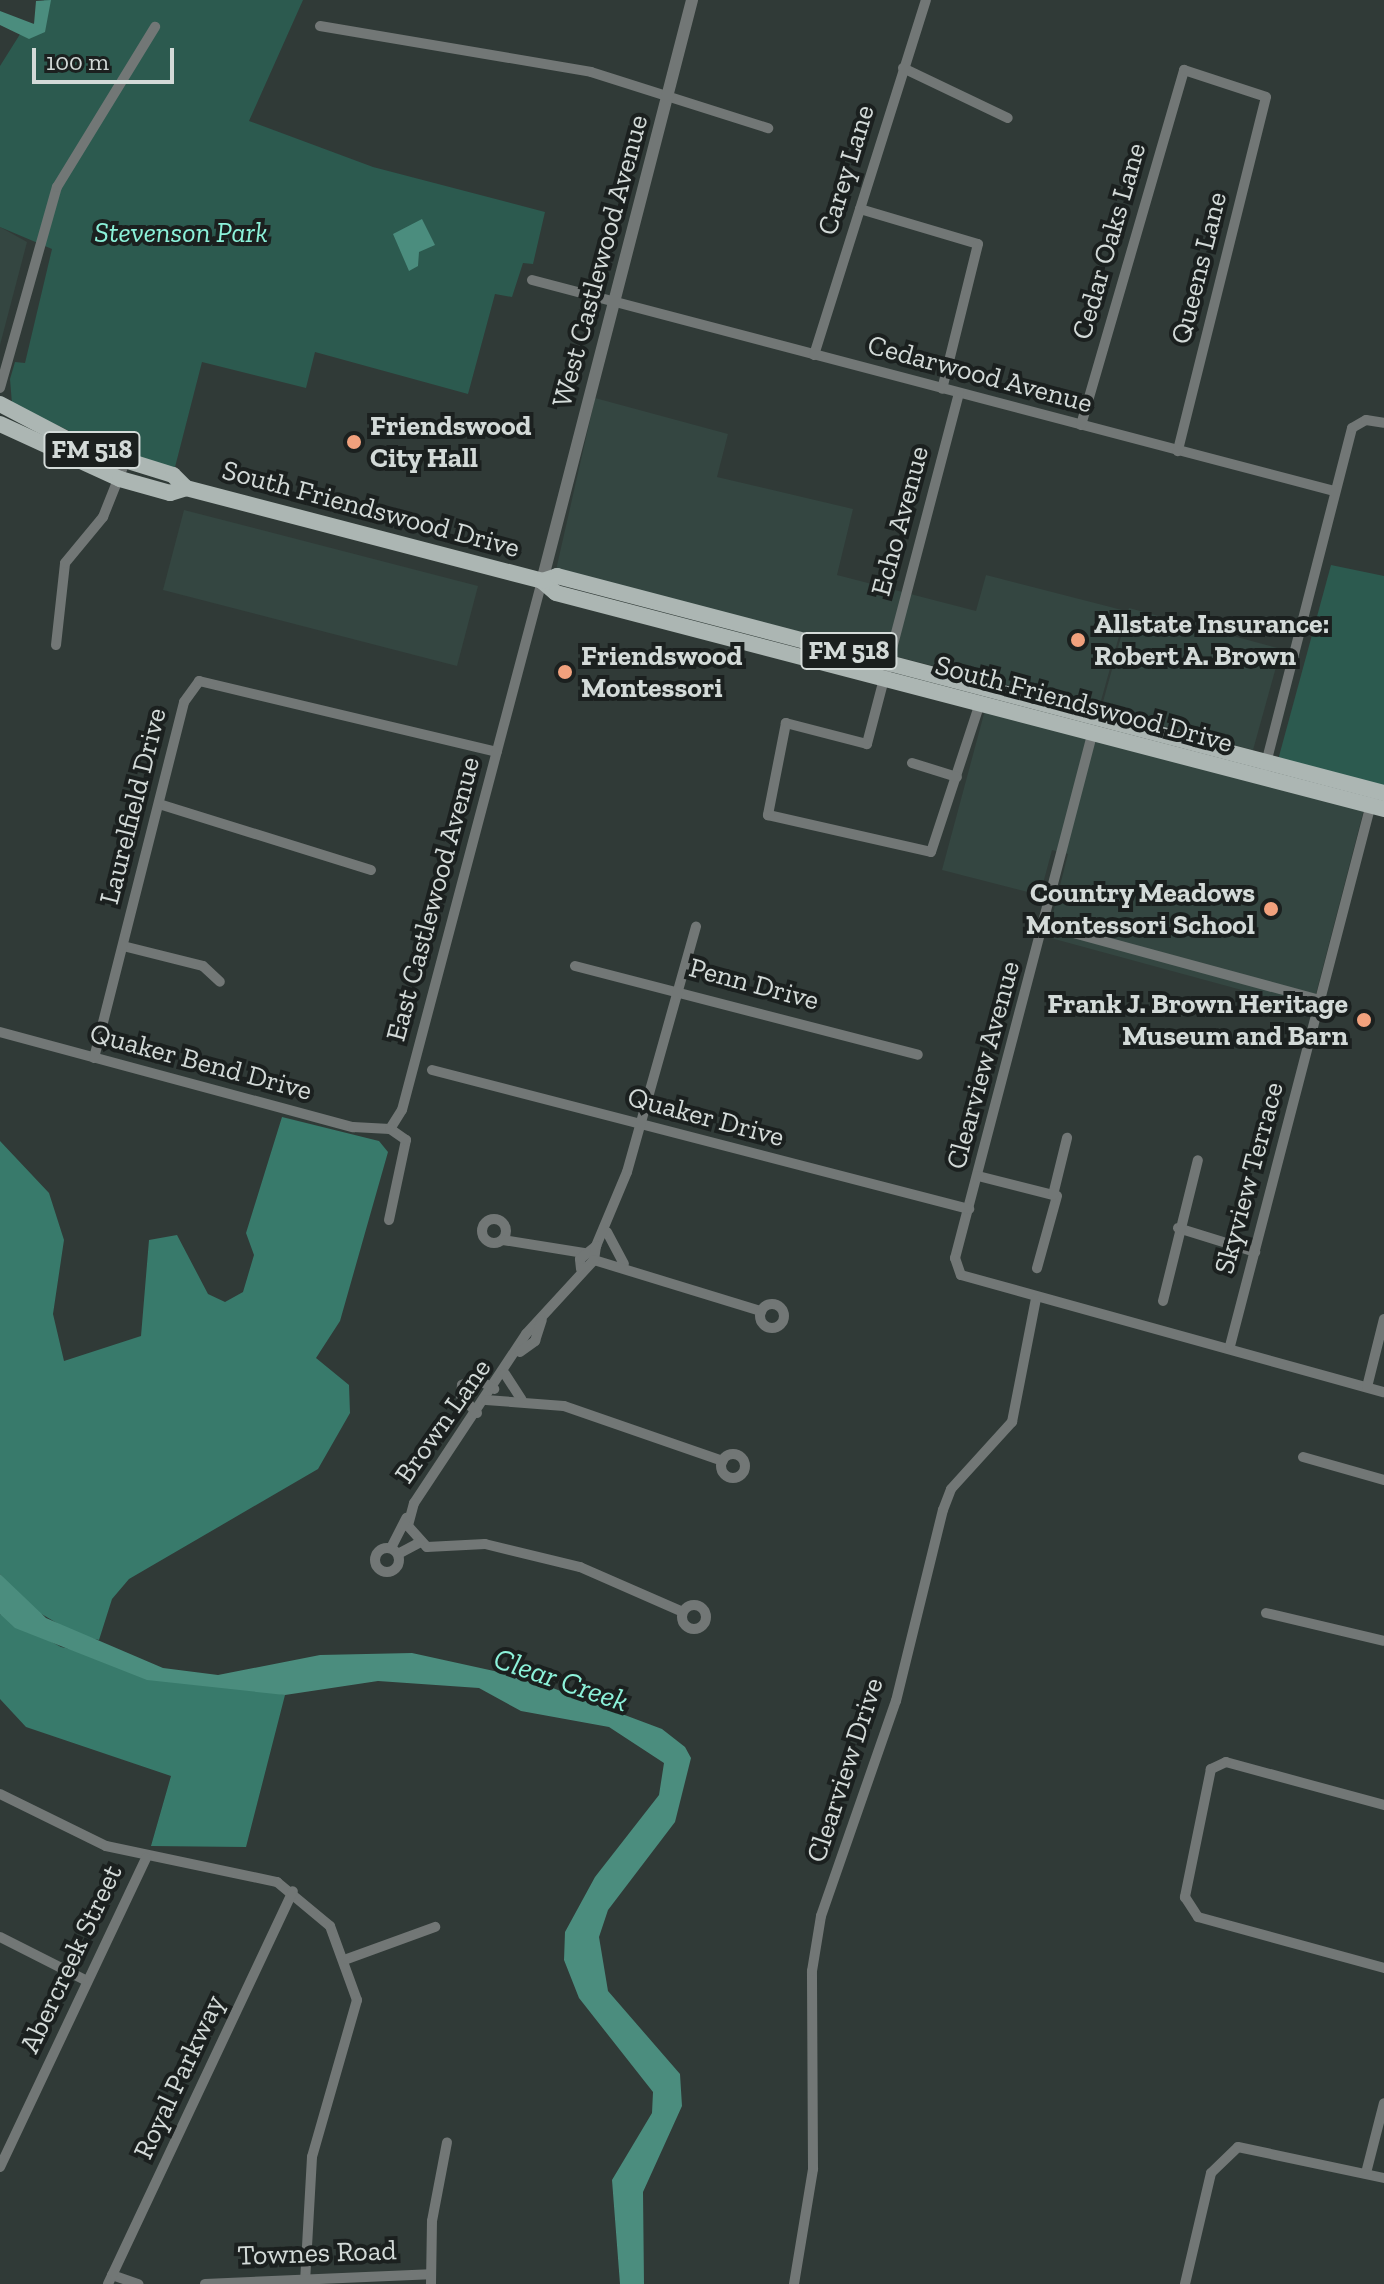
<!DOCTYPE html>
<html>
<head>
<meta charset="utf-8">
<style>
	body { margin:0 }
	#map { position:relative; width:1384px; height:2284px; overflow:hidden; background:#303a37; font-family:"Zilla Slab",serif }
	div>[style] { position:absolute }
	.built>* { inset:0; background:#344641 }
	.green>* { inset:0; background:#2c5a4f }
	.forest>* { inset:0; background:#387a6b }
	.water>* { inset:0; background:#4b8d7e }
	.minor>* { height:10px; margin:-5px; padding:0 5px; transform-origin:5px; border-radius:5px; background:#727776 }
	.minor>.ring { margin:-5px; padding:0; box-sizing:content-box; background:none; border:10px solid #727776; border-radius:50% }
	.tertiary>* { height:12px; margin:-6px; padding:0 6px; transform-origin:6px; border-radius:6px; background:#727776 }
	.primary>* { height:16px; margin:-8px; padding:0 8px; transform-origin:8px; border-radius:8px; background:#acb6b3 }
	.dots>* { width:22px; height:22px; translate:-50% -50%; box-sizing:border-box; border:4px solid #1b201f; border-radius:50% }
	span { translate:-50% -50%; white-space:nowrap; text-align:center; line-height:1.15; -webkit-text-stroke:8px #1b201f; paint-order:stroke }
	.shield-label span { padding:2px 6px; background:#1b201f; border:2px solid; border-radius:6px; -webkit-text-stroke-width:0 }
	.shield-label { font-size:26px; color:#d3dad8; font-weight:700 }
	.street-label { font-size:28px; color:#d3dad8 }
	.park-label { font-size:28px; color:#8cf2da; font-style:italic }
	.poi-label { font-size:28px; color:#d3dad8; font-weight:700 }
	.left { translate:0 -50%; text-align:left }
	.right { translate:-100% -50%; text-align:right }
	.water-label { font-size:30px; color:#8df2da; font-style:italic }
	.scale { position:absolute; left:32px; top:48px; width:142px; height:36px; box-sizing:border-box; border:4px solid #d3dad8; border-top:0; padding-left:10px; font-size:24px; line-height:28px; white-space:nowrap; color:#d3dad8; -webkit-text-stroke:6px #1b201f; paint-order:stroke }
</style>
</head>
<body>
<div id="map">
	<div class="built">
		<i style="clip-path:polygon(0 227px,27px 242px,0 345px)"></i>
		<i style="clip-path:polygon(595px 398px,728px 434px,717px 477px,853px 509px,837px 575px,976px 611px,986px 575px,1126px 611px,1099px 708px,556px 570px)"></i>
		<i style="clip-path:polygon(184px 510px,478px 586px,457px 666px,163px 590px)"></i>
		<i style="clip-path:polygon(1129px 608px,1281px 649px,1253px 750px,1101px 709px)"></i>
		<i style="clip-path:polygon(985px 710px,1364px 809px,1312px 1009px,1047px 937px,1068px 854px,1052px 850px,1040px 895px,942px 870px)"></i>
	</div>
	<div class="green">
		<i style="clip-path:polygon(44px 0,303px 0,249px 121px,373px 167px,545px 212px,533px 264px,523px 263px,512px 297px,495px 294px,468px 394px,315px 352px,306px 388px,202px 362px,174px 471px,123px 456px,12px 404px,10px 379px,15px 362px,25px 363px,52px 249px,0 227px,0 66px,22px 31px,39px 20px)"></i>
		<i style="clip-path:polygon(1331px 565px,1384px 576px,1384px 786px,1278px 760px)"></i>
	</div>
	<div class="forest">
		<i style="clip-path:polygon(282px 1117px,379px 1141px,388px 1152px,340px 1321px,316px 1358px,349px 1385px,350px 1413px,318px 1469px,129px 1579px,112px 1599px,99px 1640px,77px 1635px,23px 1603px,0 1574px,0 1141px,49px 1193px,64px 1240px,53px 1314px,64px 1361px,141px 1336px,149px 1240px,177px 1235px,208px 1294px,225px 1302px,243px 1292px,254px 1255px,246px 1233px)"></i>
		<i style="clip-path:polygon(0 1614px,61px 1647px,285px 1695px,246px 1847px,151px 1846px,171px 1776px,26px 1727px,0 1699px)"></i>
	</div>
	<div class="water">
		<i style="clip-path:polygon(51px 0,45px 32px,29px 39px,0 25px,0 11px,34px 24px,36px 1px)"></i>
		<i style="clip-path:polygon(422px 219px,435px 245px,419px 252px,418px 266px,409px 271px,393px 234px)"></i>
		<i style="clip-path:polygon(0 1574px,46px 1618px,163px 1668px,218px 1675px,320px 1655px,412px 1653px,526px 1678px,662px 1729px,685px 1747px,691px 1758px,675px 1822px,608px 1910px,599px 1937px,608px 1991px,680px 2074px,682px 2106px,643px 2192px,644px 2284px,620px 2284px,612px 2180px,652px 2113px,653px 2092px,579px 1998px,564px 1960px,565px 1932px,595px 1877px,659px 1795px,664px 1763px,609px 1727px,521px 1711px,479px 1688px,378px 1681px,285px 1695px,147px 1680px,15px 1628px,0 1614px)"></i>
	</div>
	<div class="minor">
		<i style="left:320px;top:26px;width:275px;rotate:9.6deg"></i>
		<i style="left:591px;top:72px;width:186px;rotate:17.6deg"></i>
		<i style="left:903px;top:68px;width:116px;rotate:25.5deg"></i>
		<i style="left:860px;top:209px;width:123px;rotate:16.5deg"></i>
		<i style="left:978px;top:244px;width:149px;rotate:103.9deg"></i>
		<i style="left:532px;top:280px;width:829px;rotate:14.74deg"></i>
		<i style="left:814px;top:355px;width:372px;rotate:-72.5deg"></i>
		<i style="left:0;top:388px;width:209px;rotate:-74.2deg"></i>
		<i style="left:57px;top:187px;width:188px;rotate:-58.5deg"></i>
		<i style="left:959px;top:393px;width:363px;rotate:104.7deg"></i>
		<i style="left:867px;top:744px;width:84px;rotate:-165.5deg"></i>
		<i style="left:786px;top:723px;width:94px;rotate:101.1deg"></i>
		<i style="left:768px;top:815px;width:167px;rotate:12.8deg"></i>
		<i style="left:931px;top:852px;width:157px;rotate:-71.8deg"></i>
		<i style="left:1081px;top:425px;width:370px;rotate:-73.8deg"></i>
		<i style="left:1184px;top:70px;width:86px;rotate:18.2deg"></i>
		<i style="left:1266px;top:97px;width:365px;rotate:104deg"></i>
		<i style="left:56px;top:645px;width:82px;rotate:-83.7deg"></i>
		<i style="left:65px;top:563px;width:60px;rotate:-50.4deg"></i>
		<i style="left:103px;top:517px;width:59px;rotate:-68.2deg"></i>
		<i style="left:1093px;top:731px;width:545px;rotate:104.67deg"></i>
		<i style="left:955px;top:1258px;width:18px;rotate:71deg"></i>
		<i style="left:961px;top:1275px;width:439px;rotate:15.5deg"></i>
		<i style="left:912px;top:763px;width:47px;rotate:17.3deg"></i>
		<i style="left:1265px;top:767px;width:350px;rotate:-75.6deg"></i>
		<i style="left:1352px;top:428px;width:16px;rotate:-30deg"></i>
		<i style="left:1366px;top:420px;width:18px;rotate:9deg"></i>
		<i style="left:159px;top:804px;width:222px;rotate:17.3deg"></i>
		<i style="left:1044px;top:925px;width:286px;rotate:15.2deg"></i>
		<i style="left:123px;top:946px;width:82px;rotate:14deg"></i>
		<i style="left:203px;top:966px;width:23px;rotate:43deg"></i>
		<i style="left:575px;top:966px;width:354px;rotate:14.5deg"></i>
		<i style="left:0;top:1032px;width:366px;rotate:15.1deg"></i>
		<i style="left:353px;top:1127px;width:37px;rotate:3deg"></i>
		<i style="left:94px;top:1058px;width:367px;rotate:-75.8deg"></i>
		<i style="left:184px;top:702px;width:26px;rotate:-54deg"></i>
		<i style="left:199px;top:681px;width:306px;rotate:13.4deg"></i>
		<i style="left:432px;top:1070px;width:555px;rotate:14.51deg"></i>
		<i style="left:390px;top:1129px;width:22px;rotate:-58deg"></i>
		<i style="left:402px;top:1110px;width:547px;rotate:-75.18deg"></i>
		<i style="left:978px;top:1176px;width:81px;rotate:14.2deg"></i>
		<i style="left:1057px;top:1196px;width:75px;rotate:105.5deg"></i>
		<i style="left:1053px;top:1195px;width:59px;rotate:-76.2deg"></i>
		<i class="ring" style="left:482px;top:1219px;width:14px;height:14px"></i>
		<i style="left:389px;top:1220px;width:82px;rotate:-78deg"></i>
		<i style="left:406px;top:1140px;width:19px;rotate:-145deg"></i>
		<i style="left:1178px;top:1228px;width:81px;rotate:17.3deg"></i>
		<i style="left:607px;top:1232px;width:36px;rotate:62deg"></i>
		<i style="left:503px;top:1240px;width:82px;rotate:9.1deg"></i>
		<i style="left:596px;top:1246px;width:80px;rotate:-67.3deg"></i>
		<i style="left:627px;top:1172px;width:255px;rotate:-74.3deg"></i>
		<i style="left:594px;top:1260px;width:175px;rotate:17deg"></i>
		<i style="left:581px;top:1269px;width:10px;rotate:-96deg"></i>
		<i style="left:580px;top:1259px;width:21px;rotate:-39deg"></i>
		<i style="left:596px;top:1246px;width:14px;rotate:98deg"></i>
		<i style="left:594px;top:1260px;width:100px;rotate:132.6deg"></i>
		<i style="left:526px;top:1334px;width:203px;rotate:123.5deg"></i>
		<i style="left:414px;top:1503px;width:24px;rotate:105deg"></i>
		<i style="left:408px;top:1526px;width:28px;rotate:48deg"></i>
		<i style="left:427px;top:1547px;width:58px;rotate:-3deg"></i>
		<i style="left:485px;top:1544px;width:98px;rotate:13.6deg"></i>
		<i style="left:580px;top:1567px;width:112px;rotate:23.6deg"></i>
		<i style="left:1163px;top:1301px;width:145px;rotate:-76.1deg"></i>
		<i class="ring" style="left:760px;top:1304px;width:14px;height:14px"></i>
		<i style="left:1230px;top:1346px;width:564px;rotate:-75.42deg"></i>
		<i style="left:520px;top:1352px;width:19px;rotate:-36deg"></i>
		<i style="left:535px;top:1341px;width:22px;rotate:-72deg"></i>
		<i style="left:505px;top:1374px;width:30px;rotate:57deg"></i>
		<i style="left:1367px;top:1387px;width:70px;rotate:-76deg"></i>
		<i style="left:486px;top:1400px;width:78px;rotate:4.4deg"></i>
		<i style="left:564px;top:1406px;width:168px;rotate:19.1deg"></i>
		<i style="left:477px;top:1413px;width:23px;rotate:-133deg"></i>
		<i style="left:461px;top:1396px;width:11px;rotate:-85deg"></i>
		<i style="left:462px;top:1385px;width:16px;rotate:-22deg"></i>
		<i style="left:477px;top:1379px;width:20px;rotate:30deg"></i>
		<i class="ring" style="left:721px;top:1454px;width:14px;height:14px"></i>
		<i style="left:1303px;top:1457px;width:84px;rotate:15.9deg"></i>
		<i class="ring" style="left:375px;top:1548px;width:14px;height:14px"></i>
		<i style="left:391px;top:1548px;width:34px;rotate:-63deg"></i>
		<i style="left:398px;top:1554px;width:24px;rotate:-28deg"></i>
		<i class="ring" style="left:682px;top:1605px;width:14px;height:14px"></i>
		<i style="left:1266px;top:1613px;width:121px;rotate:13.3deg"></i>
		<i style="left:0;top:1794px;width:118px;rotate:26.1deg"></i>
		<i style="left:106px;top:1846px;width:175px;rotate:11.9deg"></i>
		<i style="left:277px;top:1882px;width:69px;rotate:39.7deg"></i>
		<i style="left:330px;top:1926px;width:79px;rotate:70deg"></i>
		<i style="left:357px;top:2000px;width:163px;rotate:106deg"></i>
		<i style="left:312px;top:2157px;width:127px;rotate:93.2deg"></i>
		<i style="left:1384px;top:1805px;width:164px;rotate:-164.8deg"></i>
		<i style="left:1226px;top:1762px;width:17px;rotate:155deg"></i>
		<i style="left:1211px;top:1769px;width:131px;rotate:101.5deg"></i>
		<i style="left:1185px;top:1897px;width:24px;rotate:57deg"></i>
		<i style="left:1198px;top:1917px;width:193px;rotate:15.3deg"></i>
		<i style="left:0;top:1937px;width:97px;rotate:26.8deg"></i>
		<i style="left:347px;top:1959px;width:94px;rotate:-20deg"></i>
		<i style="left:0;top:2167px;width:342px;rotate:-64.7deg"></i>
		<i style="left:1366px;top:2173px;width:72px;rotate:-75.6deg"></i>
		<i style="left:112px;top:2275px;width:28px;rotate:19deg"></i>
		<i style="left:108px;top:2284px;width:434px;rotate:-64.8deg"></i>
		<i style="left:205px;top:2284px;width:225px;rotate:-2.5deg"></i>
		<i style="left:431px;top:2284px;width:63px;rotate:-89.1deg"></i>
		<i style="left:432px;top:2221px;width:80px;rotate:-79.2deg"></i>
		<i style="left:794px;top:2284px;width:117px;rotate:-80.6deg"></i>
		<i style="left:813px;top:2169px;width:198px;rotate:-90.3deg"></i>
		<i style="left:812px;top:1971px;width:56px;rotate:-80.7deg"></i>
		<i style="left:821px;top:1916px;width:228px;rotate:-70.8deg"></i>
		<i style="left:896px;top:1701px;width:197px;rotate:-76.2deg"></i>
		<i style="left:943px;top:1510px;width:22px;rotate:-69deg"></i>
		<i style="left:951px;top:1489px;width:91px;rotate:-47.7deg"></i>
		<i style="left:1012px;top:1422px;width:125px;rotate:-79deg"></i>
		<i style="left:1185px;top:2284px;width:114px;rotate:-76.8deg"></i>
		<i style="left:1211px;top:2173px;width:37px;rotate:-44deg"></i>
		<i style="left:1238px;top:2147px;width:149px;rotate:12deg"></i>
	</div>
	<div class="tertiary">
		<i style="left:542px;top:581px;width:600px;rotate:-75.52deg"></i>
	</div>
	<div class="primary">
		<i style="left:0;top:404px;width:90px;rotate:27.7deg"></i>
		<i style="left:80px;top:446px;width:97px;rotate:17.3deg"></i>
		<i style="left:173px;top:475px;width:18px;rotate:45deg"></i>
		<i style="left:186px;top:488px;width:368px;rotate:14.6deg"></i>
		<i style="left:542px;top:581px;width:18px;rotate:41deg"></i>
		<i style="left:556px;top:593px;width:856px;rotate:14.62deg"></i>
		<i style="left:0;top:424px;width:132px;rotate:24.6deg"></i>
		<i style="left:120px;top:479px;width:52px;rotate:15.6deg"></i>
		<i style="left:170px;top:493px;width:17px;rotate:-17deg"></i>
		<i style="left:542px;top:581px;width:16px;rotate:-18deg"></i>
		<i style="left:557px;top:576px;width:855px;rotate:14.7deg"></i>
	</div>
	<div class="dots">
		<i style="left:354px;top:442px;background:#f1a17d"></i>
		<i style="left:1078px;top:640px;background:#f1a17d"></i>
		<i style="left:565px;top:672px;background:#f1a17d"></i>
		<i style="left:1271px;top:909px;background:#f1a17d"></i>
		<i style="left:1364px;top:1020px;background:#f1a17d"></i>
	</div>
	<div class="shield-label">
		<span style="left:92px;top:450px">FM 518</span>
		<span style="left:849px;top:651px">FM 518</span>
	</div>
	<div class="street-label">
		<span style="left:846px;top:170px;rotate:-73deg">Carey Lane</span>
		<span style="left:1109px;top:241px;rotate:-74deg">Cedar Oaks Lane</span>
		<span style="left:600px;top:261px;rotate:-75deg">West Castlewood Avenue</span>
		<span style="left:1199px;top:268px;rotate:-76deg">Queens Lane</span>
		<span style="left:980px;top:374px;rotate:15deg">Cedarwood Avenue</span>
		<span style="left:371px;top:509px;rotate:15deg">South Friendswood Drive</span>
		<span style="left:900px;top:521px;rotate:-75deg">Echo Avenue</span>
		<span style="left:1084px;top:704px;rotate:15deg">South Friendswood Drive</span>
		<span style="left:133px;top:806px;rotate:-76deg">Laurelfield Drive</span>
		<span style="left:433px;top:899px;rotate:-75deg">East Castlewood Avenue</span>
		<span style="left:754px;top:984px;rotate:15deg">Penn Drive</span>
		<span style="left:201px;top:1062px;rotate:15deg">Quaker Bend Drive</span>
		<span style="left:983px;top:1065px;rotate:-75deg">Clearview Avenue</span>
		<span style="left:706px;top:1117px;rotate:15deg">Quaker Drive</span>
		<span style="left:1249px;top:1178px;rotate:-75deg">Skyview Terrace</span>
		<span style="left:443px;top:1421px;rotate:-55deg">Brown Lane</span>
		<span style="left:845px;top:1770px;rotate:-72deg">Clearview Drive</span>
		<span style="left:71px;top:1959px;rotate:-65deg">Abercreek Street</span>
		<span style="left:179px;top:2077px;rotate:-65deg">Royal Parkway</span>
		<span style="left:317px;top:2253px;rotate:-2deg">Townes Road</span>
	</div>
	<div class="park-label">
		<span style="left:181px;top:233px">Stevenson Park</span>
	</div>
	<div class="poi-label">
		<span class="left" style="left:370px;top:442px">Friendswood<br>City Hall</span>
		<span class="left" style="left:1094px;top:640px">Allstate Insurance:<br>Robert A. Brown</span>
		<span class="left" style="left:581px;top:672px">Friendswood<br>Montessori</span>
		<span class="right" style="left:1255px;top:909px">Country Meadows<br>Montessori School</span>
		<span class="right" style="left:1348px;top:1020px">Frank J. Brown Heritage<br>Museum and Barn</span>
	</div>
	<div class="water-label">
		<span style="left:561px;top:1680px;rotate:19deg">Clear Creek</span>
	</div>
	<div class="scale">100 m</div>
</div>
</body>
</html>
